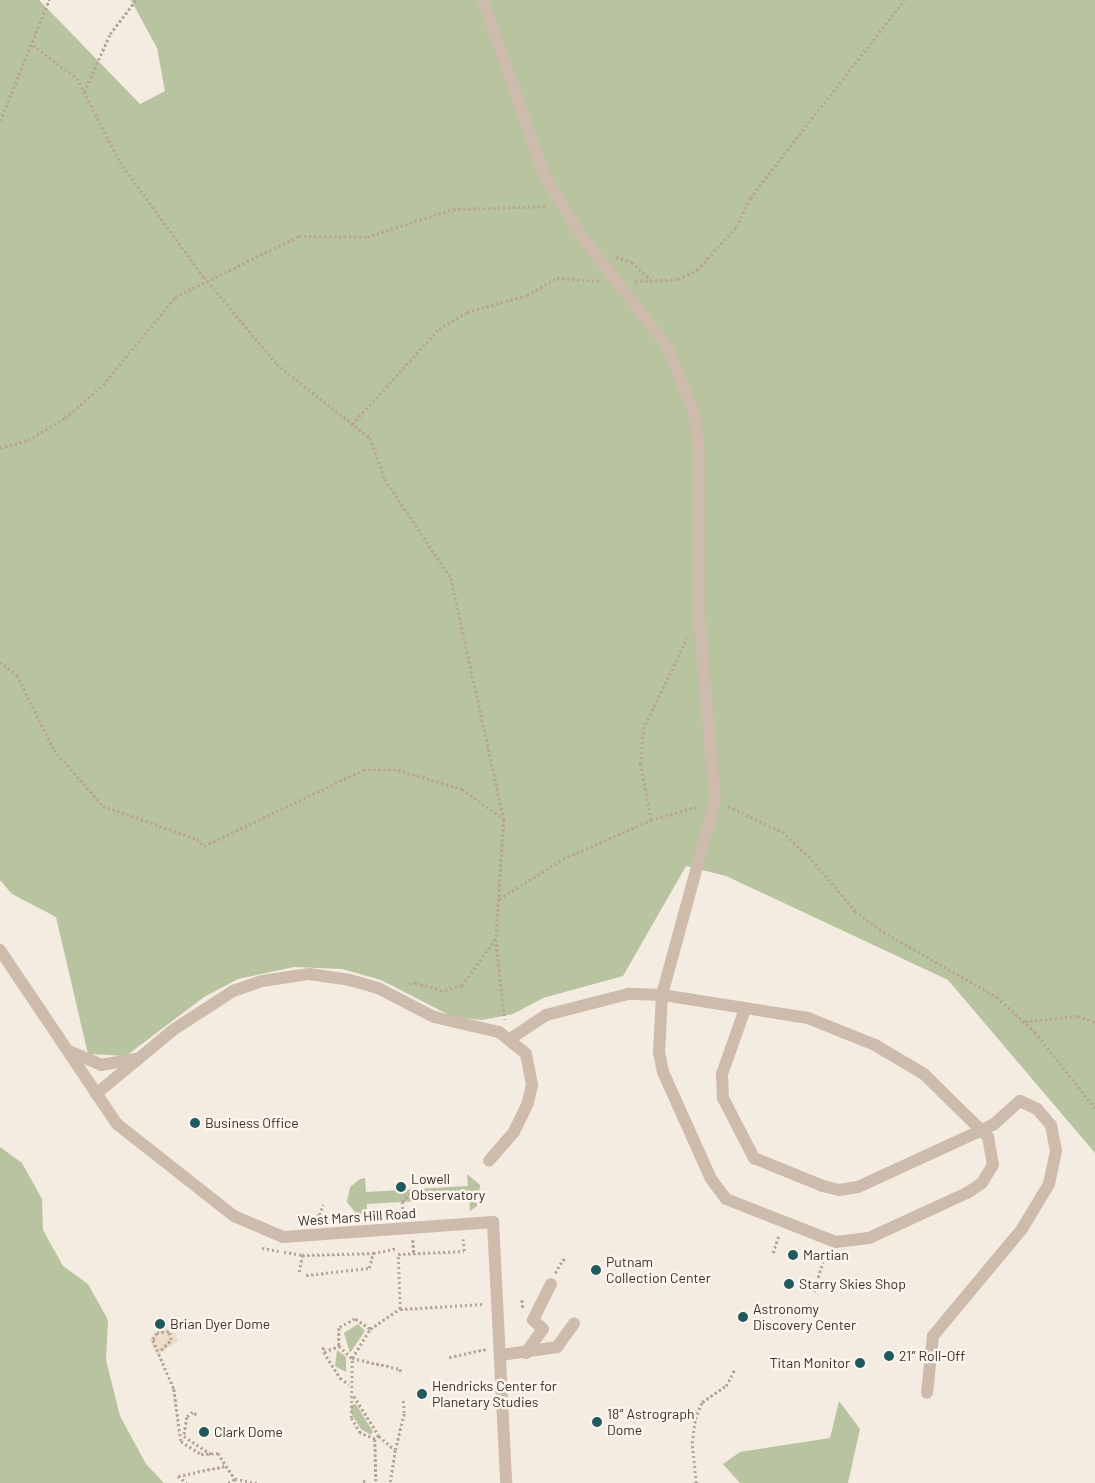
<!DOCTYPE html>
<html>
<head>
<meta charset="utf-8">
<style>
	body { margin:0 }
	#map { position:relative; width:1095px; height:1483px; overflow:hidden; background:#f4ebe1; font-family:Barlow,sans-serif }
	div>[style] { position:absolute }
	.green>* { inset:0; background:#b8c4a0 }
	.plaza>* { inset:0; background:#ecdcc8 }
	.path>* { height:2.5px; margin-top:-1.25px; transform-origin:0; background:repeating-linear-gradient(90deg,#b9a596 0 2.5px,transparent 0 5px) }
	.minor>* { height:12px; margin:-6px; padding:0 6px; transform-origin:6px; border-radius:6px; background:#cdbbac }
	.dots>* { width:14px; height:14px; translate:-50% -50%; box-sizing:border-box; border:2px solid #fbf5ee; border-radius:50% }
	span { translate:-50% -50%; white-space:nowrap; text-align:center; line-height:1.15; -webkit-text-stroke:5px #fbf5ee; paint-order:stroke }
	.poi-label { font-size:14px; color:#3b302b }
	.left { translate:0 -50%; text-align:left }
	.right { translate:-100% -50%; text-align:right }
	.street-label { font-size:14px; color:#3b302b }
</style>
</head>
<body>
<div id="map">
	<div class="green">
		<i style="clip-path:polygon(0 0,39px 0,140px 104px,165px 91px,157px 48px,131px 0,1095px 0,1095px 1153px,948px 980px,726px 876px,686px 866px,623px 976px,543px 998px,513px 1014px,482px 1020px,453px 1017px,381px 980px,342px 969px,294px 967px,238px 979px,204px 997px,126px 1056px,88px 1054px,56px 917px,12px 894px,0 880px)"></i>
		<i style="clip-path:polygon(0 1147px,22px 1163px,42px 1199px,43px 1230px,63px 1266px,88px 1284px,108px 1320px,106px 1360px,120px 1416px,146px 1464px,164px 1483px,0 1483px)"></i>
		<i style="clip-path:polygon(467px 1174px,480px 1185px,477px 1206px,470px 1211px,469px 1198px,367px 1204px,367px 1218px,358px 1216px,347px 1202px,350px 1187px,360px 1179px,365px 1178px,366px 1192px,468px 1186px)"></i>
		<i style="clip-path:polygon(358px 1324px,365px 1331px,350px 1353px,344px 1333px)"></i>
		<i style="clip-path:polygon(337px 1350px,346px 1357px,346px 1372px,335px 1366px)"></i>
		<i style="clip-path:polygon(839px 1401px,860px 1429px,848px 1483px,740px 1483px,723px 1464px,740px 1452px,830px 1438px)"></i>
		<i style="clip-path:polygon(356px 1404px,373px 1432px,371px 1435px,361px 1429px,351px 1413px,351px 1405px)"></i>
	</div>
	<div class="plaza">
		<i style="clip-path:polygon(172px 1325px,178px 1341px,157px 1355px,149px 1338px)"></i>
	</div>
	<div class="path">
		<i style="left:33px;top:45px;width:55px;rotate:36.9deg"></i>
		<i style="left:77px;top:78px;width:94px;rotate:62.9deg"></i>
		<i style="left:120px;top:162px;width:142px;rotate:53.9deg"></i>
		<i style="left:204px;top:277px;width:114px;rotate:50deg"></i>
		<i style="left:277px;top:364px;width:119px;rotate:38.5deg"></i>
		<i style="left:370px;top:438px;width:44px;rotate:69.9deg"></i>
		<i style="left:385px;top:479px;width:119px;rotate:56.3deg"></i>
		<i style="left:451px;top:578px;width:247px;rotate:77.6deg"></i>
		<i style="left:504px;top:819px;width:120px;rotate:93.8deg"></i>
		<i style="left:496px;top:939px;width:58px;rotate:125.9deg"></i>
		<i style="left:462px;top:986px;width:21px;rotate:166deg"></i>
		<i style="left:442px;top:991px;width:27px;rotate:-163deg"></i>
		<i style="left:416px;top:983px;width:11px;rotate:165deg"></i>
		<i style="left:84px;top:92px;width:64px;rotate:-65.9deg"></i>
		<i style="left:110px;top:34px;width:43px;rotate:-52.6deg"></i>
		<i style="left:0;top:121px;width:131px;rotate:-68deg"></i>
		<i style="left:616px;top:257px;width:17px;rotate:17deg"></i>
		<i style="left:632px;top:262px;width:26px;rotate:43deg"></i>
		<i style="left:635px;top:281px;width:43px;rotate:-2.7deg"></i>
		<i style="left:678px;top:279px;width:21px;rotate:-25deg"></i>
		<i style="left:697px;top:270px;width:58px;rotate:-47.8deg"></i>
		<i style="left:736px;top:227px;width:32px;rotate:-64deg"></i>
		<i style="left:750px;top:198px;width:251px;rotate:-52.1deg"></i>
		<i style="left:352px;top:424px;width:129px;rotate:-47.5deg"></i>
		<i style="left:439px;top:329px;width:33px;rotate:-31deg"></i>
		<i style="left:467px;top:312px;width:62px;rotate:-15.8deg"></i>
		<i style="left:527px;top:295px;width:34px;rotate:-30deg"></i>
		<i style="left:557px;top:278px;width:42px;rotate:4.1deg"></i>
		<i style="left:0;top:448px;width:29px;rotate:-16deg"></i>
		<i style="left:28px;top:440px;width:43px;rotate:-30.7deg"></i>
		<i style="left:65px;top:418px;width:50px;rotate:-41deg"></i>
		<i style="left:103px;top:385px;width:114px;rotate:-50.7deg"></i>
		<i style="left:175px;top:297px;width:138px;rotate:-26.2deg"></i>
		<i style="left:299px;top:236px;width:68px;rotate:0.8deg"></i>
		<i style="left:367px;top:237px;width:90px;rotate:-18deg"></i>
		<i style="left:453px;top:209px;width:94px;rotate:-1.8deg"></i>
		<i style="left:0;top:662px;width:21px;rotate:37deg"></i>
		<i style="left:17px;top:675px;width:84px;rotate:63.7deg"></i>
		<i style="left:54px;top:750px;width:74px;rotate:48.8deg"></i>
		<i style="left:103px;top:806px;width:100px;rotate:19.3deg"></i>
		<i style="left:197px;top:839px;width:10px;rotate:45deg"></i>
		<i style="left:204px;top:846px;width:176px;rotate:-25.5deg"></i>
		<i style="left:363px;top:770px;width:35px"></i>
		<i style="left:398px;top:770px;width:67px;rotate:16.5deg"></i>
		<i style="left:462px;top:789px;width:52px;rotate:35.5deg"></i>
		<i style="left:728px;top:806px;width:60px;rotate:25.7deg"></i>
		<i style="left:782px;top:832px;width:36px;rotate:42deg"></i>
		<i style="left:809px;top:856px;width:72px;rotate:50.1deg"></i>
		<i style="left:855px;top:911px;width:30px;rotate:37deg"></i>
		<i style="left:879px;top:929px;width:136px;rotate:30deg"></i>
		<i style="left:997px;top:997px;width:52px;rotate:42.6deg"></i>
		<i style="left:1035px;top:1032px;width:97px;rotate:51.7deg"></i>
		<i style="left:651px;top:820px;width:57px;rotate:-101.1deg"></i>
		<i style="left:640px;top:764px;width:35px;rotate:-85deg"></i>
		<i style="left:643px;top:729px;width:101px;rotate:-64.2deg"></i>
		<i style="left:499px;top:899px;width:75px;rotate:-32deg"></i>
		<i style="left:563px;top:859px;width:96px;rotate:-23.9deg"></i>
		<i style="left:651px;top:820px;width:50px;rotate:-16.3deg"></i>
		<i style="left:496px;top:939px;width:81px;rotate:83.7deg"></i>
		<i style="left:1025px;top:1021px;width:53px;rotate:-5.4deg"></i>
		<i style="left:1078px;top:1016px;width:18px;rotate:19deg"></i>
		<i style="left:403px;top:1214px;width:12px;rotate:-95deg"></i>
		<i style="left:402px;top:1202px;width:16px;rotate:-47deg"></i>
		<i style="left:413px;top:1190px;width:14px;rotate:-90deg"></i>
		<i style="left:308px;top:1220px;width:12px;rotate:-24deg"></i>
		<i style="left:319px;top:1215px;width:11px;rotate:-68deg"></i>
		<i style="left:413px;top:1240px;width:13px;rotate:86deg"></i>
		<i style="left:262px;top:1248px;width:17px;rotate:10deg"></i>
		<i style="left:284px;top:1252px;width:18px;rotate:9deg"></i>
		<i style="left:773px;top:1253px;width:19px;rotate:-72deg"></i>
		<i style="left:299px;top:1272px;width:17px;rotate:-80deg"></i>
		<i style="left:302px;top:1255px;width:71px;rotate:-1.6deg"></i>
		<i style="left:373px;top:1253px;width:25px;rotate:-11deg"></i>
		<i style="left:555px;top:1273px;width:16px;rotate:-60deg"></i>
		<i style="left:563px;top:1259px;width:4px;rotate:27deg"></i>
		<i style="left:306px;top:1275px;width:63px;rotate:-6.3deg"></i>
		<i style="left:369px;top:1268px;width:16px;rotate:-75deg"></i>
		<i style="left:814px;top:1292px;width:41px;rotate:-74.2deg"></i>
		<i style="left:522px;top:1300px;width:8px;rotate:83deg"></i>
		<i style="left:400px;top:1309px;width:83px;rotate:-3.4deg"></i>
		<i style="left:370px;top:1329px;width:18px;rotate:-146deg"></i>
		<i style="left:355px;top:1319px;width:18px;rotate:151deg"></i>
		<i style="left:339px;top:1328px;width:18px;rotate:90deg"></i>
		<i style="left:339px;top:1346px;width:18px;rotate:43deg"></i>
		<i style="left:352px;top:1358px;width:49px;rotate:12.9deg"></i>
		<i style="left:400px;top:1369px;width:5px;rotate:79deg"></i>
		<i style="left:323px;top:1347px;width:5px;rotate:79deg"></i>
		<i style="left:324px;top:1352px;width:16px;rotate:-22deg"></i>
		<i style="left:161px;top:1350px;width:14px;rotate:-45deg"></i>
		<i style="left:171px;top:1340px;width:8px;rotate:-104deg"></i>
		<i style="left:169px;top:1332px;width:12px;rotate:175deg"></i>
		<i style="left:157px;top:1333px;width:8px;rotate:120deg"></i>
		<i style="left:153px;top:1340px;width:53px;rotate:66.8deg"></i>
		<i style="left:174px;top:1389px;width:52px;rotate:82.3deg"></i>
		<i style="left:181px;top:1441px;width:24px;rotate:33deg"></i>
		<i style="left:201px;top:1454px;width:17px;rotate:-3deg"></i>
		<i style="left:218px;top:1453px;width:31px;rotate:57deg"></i>
		<i style="left:235px;top:1479px;width:22px;rotate:10deg"></i>
		<i style="left:324px;top:1352px;width:31px;rotate:58deg"></i>
		<i style="left:340px;top:1378px;width:11px;rotate:34deg"></i>
		<i style="left:449px;top:1357px;width:39px;rotate:-12deg"></i>
		<i style="left:354px;top:1396px;width:47px;rotate:58deg"></i>
		<i style="left:379px;top:1436px;width:21px;rotate:41deg"></i>
		<i style="left:395px;top:1450px;width:38px;rotate:-76deg"></i>
		<i style="left:404px;top:1413px;width:13px;rotate:-94deg"></i>
		<i style="left:196px;top:1415px;width:4px;rotate:-135deg"></i>
		<i style="left:193px;top:1412px;width:8px;rotate:140deg"></i>
		<i style="left:187px;top:1417px;width:19px;rotate:99deg"></i>
		<i style="left:184px;top:1436px;width:34px;rotate:34deg"></i>
		<i style="left:379px;top:1436px;width:5px;rotate:143deg"></i>
		<i style="left:375px;top:1439px;width:16px;rotate:-158deg"></i>
		<i style="left:360px;top:1433px;width:17px;rotate:-121deg"></i>
		<i style="left:351px;top:1418px;width:60px;rotate:-89deg"></i>
		<i style="left:352px;top:1358px;width:34px;rotate:-58deg"></i>
		<i style="left:370px;top:1329px;width:36px;rotate:-34deg"></i>
		<i style="left:400px;top:1309px;width:55px;rotate:-92.1deg"></i>
		<i style="left:398px;top:1254px;width:66px;rotate:-2.6deg"></i>
		<i style="left:464px;top:1251px;width:12px;rotate:-95deg"></i>
		<i style="left:375px;top:1439px;width:42px;rotate:88.6deg"></i>
		<i style="left:178px;top:1476px;width:48px;rotate:-12deg"></i>
		<i style="left:178px;top:1476px;width:11px;rotate:38deg"></i>
		<i style="left:364px;top:1480px;width:3px;rotate:72deg"></i>
		<i style="left:390px;top:1482px;width:32px;rotate:-81deg"></i>
		<i style="left:228px;top:1483px;width:8px;rotate:-30deg"></i>
		<i style="left:696px;top:1483px;width:40px;rotate:-95.7deg"></i>
		<i style="left:692px;top:1443px;width:24px;rotate:-83deg"></i>
		<i style="left:695px;top:1419px;width:18px;rotate:-68deg"></i>
		<i style="left:702px;top:1402px;width:29px;rotate:-34deg"></i>
		<i style="left:726px;top:1386px;width:18px;rotate:-63deg"></i>
	</div>
	<div class="minor">
		<i style="left:483px;top:0;width:188px;rotate:70.7deg"></i>
		<i style="left:545px;top:177px;width:70px;rotate:58.3deg"></i>
		<i style="left:582px;top:237px;width:138px;rotate:52.1deg"></i>
		<i style="left:667px;top:346px;width:73px;rotate:68.3deg"></i>
		<i style="left:694px;top:414px;width:34px;rotate:82deg"></i>
		<i style="left:699px;top:448px;width:167px;rotate:90deg"></i>
		<i style="left:699px;top:615px;width:187px;rotate:85.1deg"></i>
		<i style="left:715px;top:801px;width:201px;rotate:105.3deg"></i>
		<i style="left:662px;top:995px;width:57px;rotate:93deg"></i>
		<i style="left:659px;top:1052px;width:20px;rotate:79deg"></i>
		<i style="left:663px;top:1072px;width:117px;rotate:65.8deg"></i>
		<i style="left:711px;top:1179px;width:25px;rotate:53deg"></i>
		<i style="left:726px;top:1199px;width:118px;rotate:21.4deg"></i>
		<i style="left:836px;top:1242px;width:33px;rotate:-7deg"></i>
		<i style="left:869px;top:1238px;width:108px;rotate:-24.7deg"></i>
		<i style="left:967px;top:1193px;width:18px;rotate:-34deg"></i>
		<i style="left:982px;top:1183px;width:21px;rotate:-59deg"></i>
		<i style="left:993px;top:1165px;width:28px;rotate:-100deg"></i>
		<i style="left:988px;top:1137px;width:90px;rotate:-135.5deg"></i>
		<i style="left:924px;top:1074px;width:57px;rotate:-149.4deg"></i>
		<i style="left:875px;top:1045px;width:72px;rotate:-158.1deg"></i>
		<i style="left:808px;top:1018px;width:148px;rotate:-171deg"></i>
		<i style="left:662px;top:995px;width:34px;rotate:-178deg"></i>
		<i style="left:628px;top:994px;width:85px;rotate:165.6deg"></i>
		<i style="left:546px;top:1015px;width:43px;rotate:146.3deg"></i>
		<i style="left:0;top:950px;width:210px;rotate:56.1deg"></i>
		<i style="left:117px;top:1124px;width:149px;rotate:38.2deg"></i>
		<i style="left:234px;top:1216px;width:53px;rotate:23.2deg"></i>
		<i style="left:283px;top:1237px;width:211px;rotate:-4.1deg"></i>
		<i style="left:493px;top:1222px;width:261px;rotate:87.1deg"></i>
		<i style="left:745px;top:1009px;width:69px;rotate:109.5deg"></i>
		<i style="left:722px;top:1074px;width:24px;rotate:88deg"></i>
		<i style="left:723px;top:1098px;width:68px;rotate:62.7deg"></i>
		<i style="left:754px;top:1158px;width:74px;rotate:22.1deg"></i>
		<i style="left:823px;top:1186px;width:16px;rotate:14deg"></i>
		<i style="left:839px;top:1190px;width:19px;rotate:-9deg"></i>
		<i style="left:858px;top:1187px;width:149px;rotate:-24.7deg"></i>
		<i style="left:993px;top:1125px;width:36px;rotate:-42deg"></i>
		<i style="left:1020px;top:1101px;width:19px;rotate:25deg"></i>
		<i style="left:1037px;top:1109px;width:21px;rotate:49deg"></i>
		<i style="left:1051px;top:1125px;width:26px;rotate:79deg"></i>
		<i style="left:1056px;top:1151px;width:34px;rotate:102deg"></i>
		<i style="left:1049px;top:1184px;width:52px;rotate:121deg"></i>
		<i style="left:1022px;top:1229px;width:139px;rotate:129.8deg"></i>
		<i style="left:933px;top:1336px;width:57px;rotate:96deg"></i>
		<i style="left:71px;top:1052px;width:33px;rotate:23deg"></i>
		<i style="left:101px;top:1065px;width:35px;rotate:-10deg"></i>
		<i style="left:96px;top:1094px;width:100px;rotate:-39.7deg"></i>
		<i style="left:173px;top:1030px;width:72px;rotate:-33deg"></i>
		<i style="left:233px;top:991px;width:31px;rotate:-19deg"></i>
		<i style="left:262px;top:981px;width:48px;rotate:-8.5deg"></i>
		<i style="left:309px;top:974px;width:41px;rotate:8.3deg"></i>
		<i style="left:350px;top:980px;width:29px;rotate:16deg"></i>
		<i style="left:378px;top:988px;width:63px;rotate:27.4deg"></i>
		<i style="left:434px;top:1017px;width:67px;rotate:13deg"></i>
		<i style="left:499px;top:1032px;width:35px;rotate:39deg"></i>
		<i style="left:526px;top:1054px;width:32px;rotate:79deg"></i>
		<i style="left:532px;top:1085px;width:18px;rotate:103deg"></i>
		<i style="left:528px;top:1103px;width:32px;rotate:116deg"></i>
		<i style="left:514px;top:1132px;width:38px;rotate:131deg"></i>
		<i style="left:526px;top:1353px;width:29px;rotate:-55deg"></i>
		<i style="left:543px;top:1329px;width:13px;rotate:-138deg"></i>
		<i style="left:533px;top:1320px;width:40px;rotate:-63.4deg"></i>
		<i style="left:501px;top:1355px;width:57px;rotate:-8.1deg"></i>
		<i style="left:557px;top:1347px;width:29px;rotate:-54deg"></i>
	</div>
	<div class="dots">
		<i style="left:195px;top:1123px;background:#1f5a5e"></i>
		<i style="left:401px;top:1187px;background:#1f5a5e"></i>
		<i style="left:793px;top:1255px;background:#1f5a5e"></i>
		<i style="left:596px;top:1270px;background:#1f5a5e"></i>
		<i style="left:789px;top:1284px;background:#1f5a5e"></i>
		<i style="left:743px;top:1317px;background:#1f5a5e"></i>
		<i style="left:160px;top:1324px;background:#1f5a5e"></i>
		<i style="left:889px;top:1356px;background:#1f5a5e"></i>
		<i style="left:860px;top:1363px;background:#1f5a5e"></i>
		<i style="left:422px;top:1394px;background:#1f5a5e"></i>
		<i style="left:597px;top:1422px;background:#1f5a5e"></i>
		<i style="left:204px;top:1432px;background:#1f5a5e"></i>
	</div>
	<div class="poi-label">
		<span class="left" style="left:205px;top:1123px">Business Office</span>
		<span class="left" style="left:411px;top:1187px">Lowell<br>Observatory</span>
		<span class="left" style="left:803px;top:1255px">Martian</span>
		<span class="left" style="left:606px;top:1270px">Putnam<br>Collection Center</span>
		<span class="left" style="left:799px;top:1284px">Starry Skies Shop</span>
		<span class="left" style="left:753px;top:1317px">Astronomy<br>Discovery Center</span>
		<span class="left" style="left:170px;top:1324px">Brian Dyer Dome</span>
		<span class="left" style="left:899px;top:1356px">21″ Roll-Off</span>
		<span class="right" style="left:850px;top:1363px">Titan Monitor</span>
		<span class="left" style="left:432px;top:1394px">Hendricks Center for<br>Planetary Studies</span>
		<span class="left" style="left:607px;top:1422px">18″ Astrograph<br>Dome</span>
		<span class="left" style="left:214px;top:1432px">Clark Dome</span>
	</div>
	<div class="street-label">
		<span style="left:357px;top:1217px;rotate:-4deg">West Mars Hill Road</span>
	</div>
</div>
</body>
</html>
